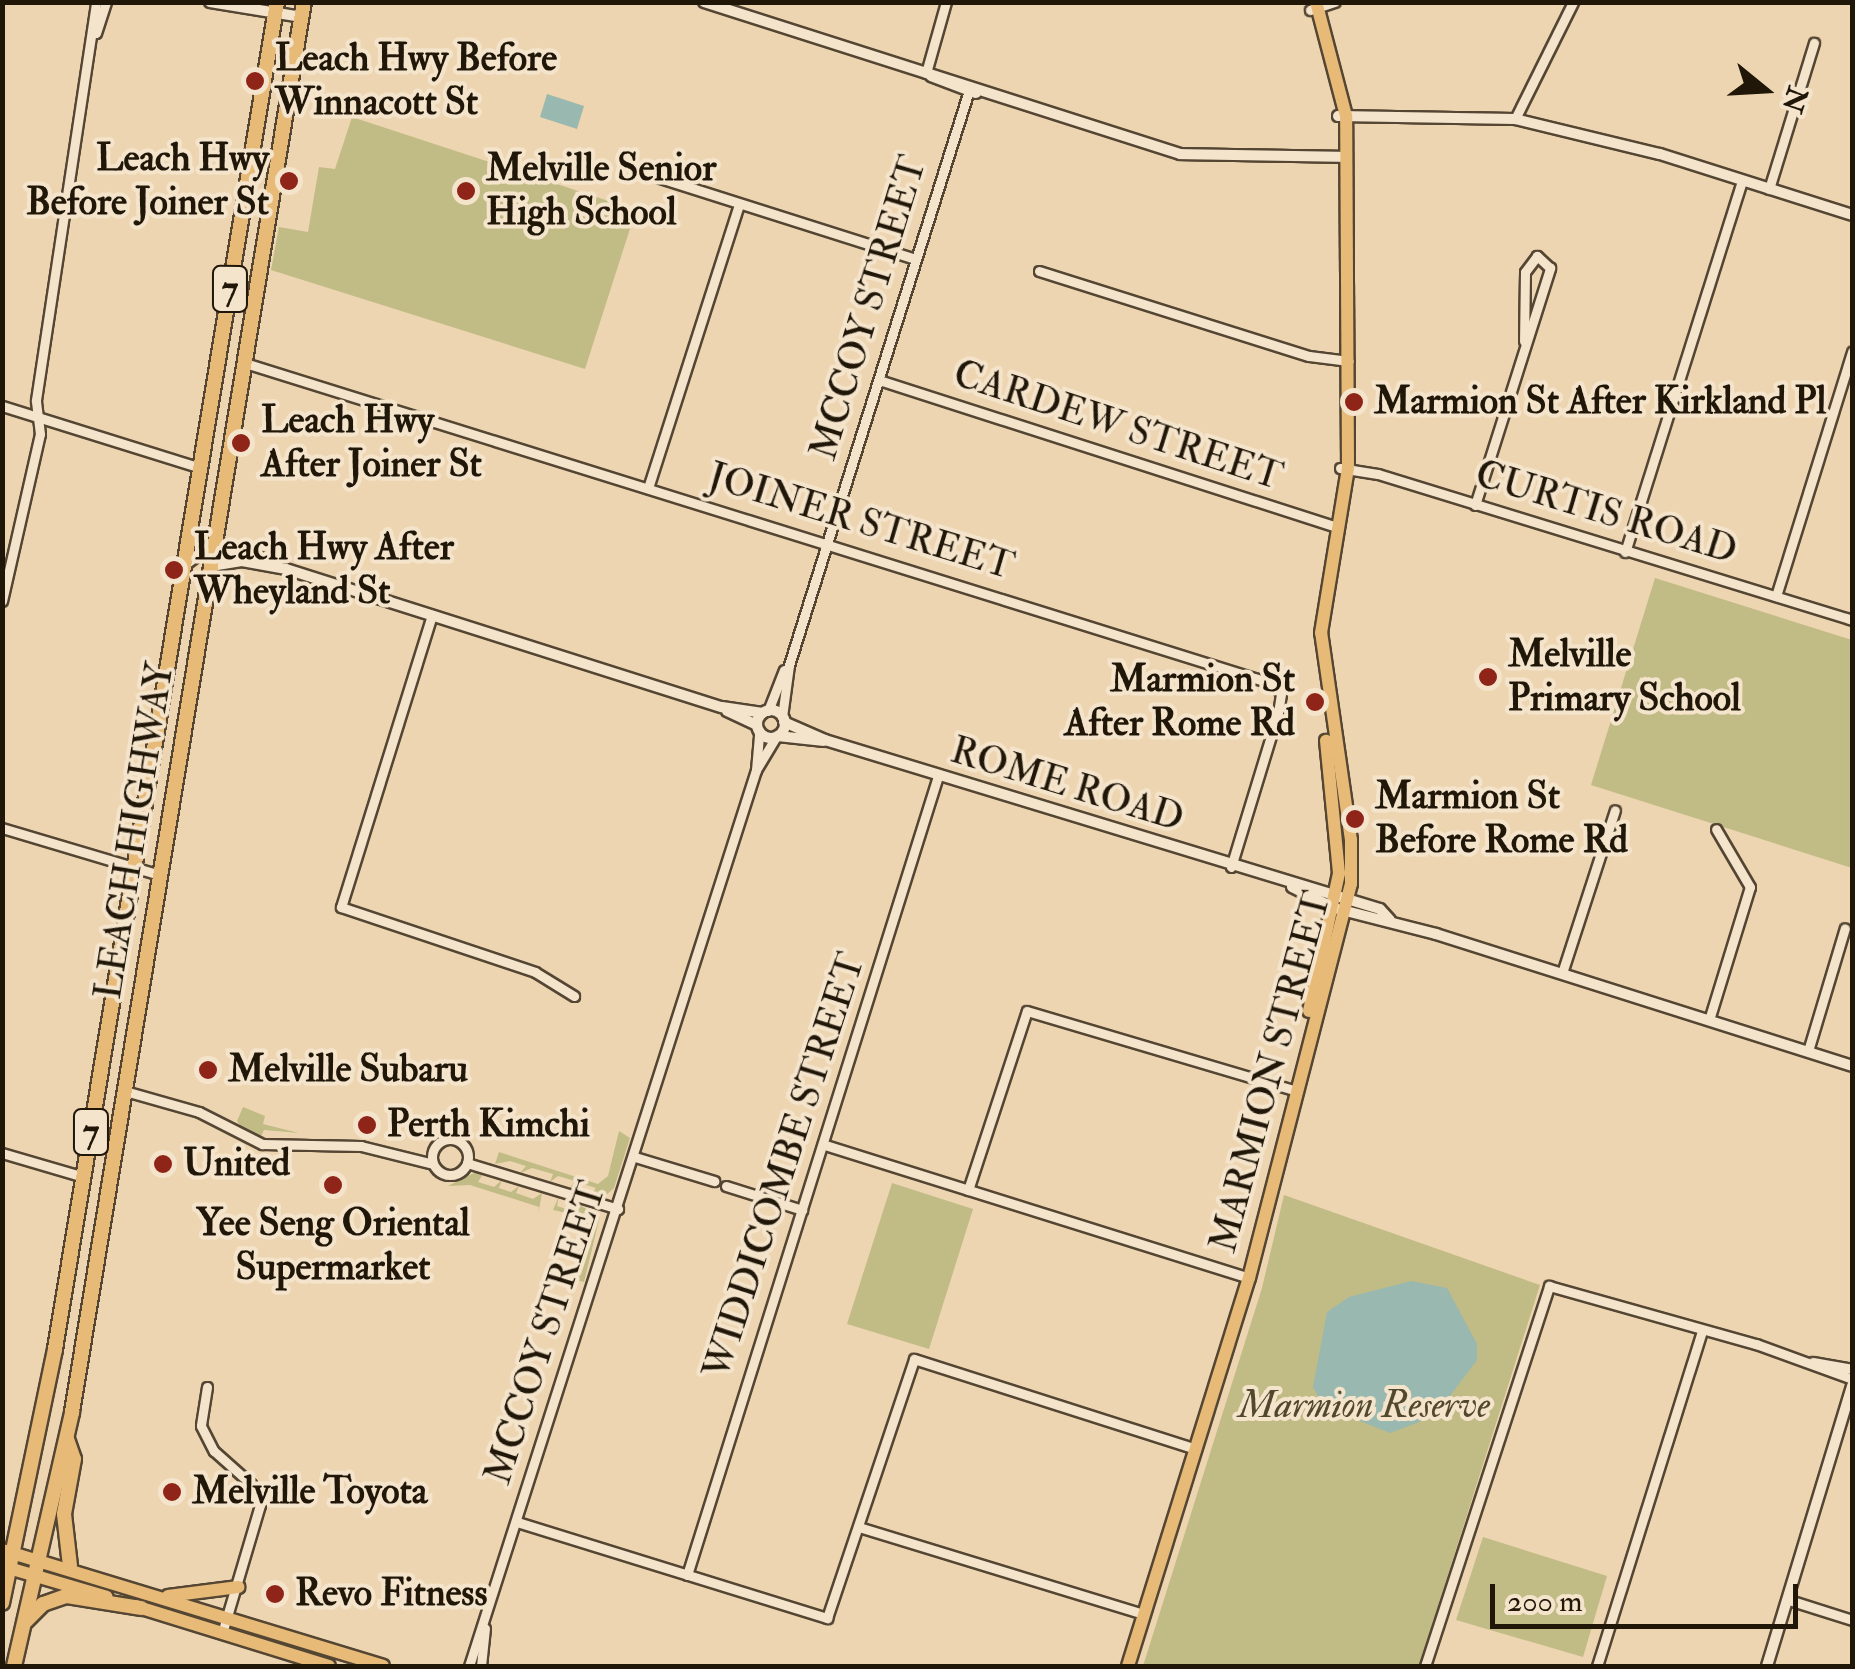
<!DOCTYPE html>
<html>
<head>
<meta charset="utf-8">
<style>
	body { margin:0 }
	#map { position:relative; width:1855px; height:1669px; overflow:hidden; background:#eed5b1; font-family:"IM FELL Double Pica",serif }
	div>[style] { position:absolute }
	.green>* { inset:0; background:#c1bb86 }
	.water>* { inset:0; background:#99b8af }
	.roads { filter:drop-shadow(2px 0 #544633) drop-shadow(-2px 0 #544633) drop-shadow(0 2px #544633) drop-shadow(0 -2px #544633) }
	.minor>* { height:9px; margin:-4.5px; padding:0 4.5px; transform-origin:4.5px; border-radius:4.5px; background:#f4e4cc }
	.minor>.ring { margin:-4.5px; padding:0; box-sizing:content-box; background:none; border:9px solid #f4e4cc; border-radius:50% }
	.tertiary>* { height:10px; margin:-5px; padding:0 5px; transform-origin:5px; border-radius:5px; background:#f4e4cc }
	.tertiary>.ring { margin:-5px; padding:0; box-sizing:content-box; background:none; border:10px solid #f4e4cc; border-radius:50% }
	.primary>* { height:12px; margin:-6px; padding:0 6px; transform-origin:6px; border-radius:6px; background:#e7ba78 }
	.trunk>* { height:14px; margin:-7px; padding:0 7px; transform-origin:7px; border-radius:7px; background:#e7ba78 }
	.dots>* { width:28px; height:28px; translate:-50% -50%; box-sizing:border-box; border:5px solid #f4e4cc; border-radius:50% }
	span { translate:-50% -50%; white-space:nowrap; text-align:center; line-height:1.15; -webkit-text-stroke:8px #f4e4cc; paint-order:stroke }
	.shield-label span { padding:2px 8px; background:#f4e4cc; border:2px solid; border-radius:8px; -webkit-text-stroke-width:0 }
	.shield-label { font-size:35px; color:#211709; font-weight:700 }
	.poi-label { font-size:38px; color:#211709; font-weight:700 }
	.left { translate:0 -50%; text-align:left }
	.right { translate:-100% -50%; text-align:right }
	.street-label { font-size:38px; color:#211709 }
	.park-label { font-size:38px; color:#51482e; font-style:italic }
	.frame { position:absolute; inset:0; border:5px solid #211709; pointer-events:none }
	.north { position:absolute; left:1715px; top:40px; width:100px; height:100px; -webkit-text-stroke:8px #f4e4cc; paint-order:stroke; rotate:108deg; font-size:28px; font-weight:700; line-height:40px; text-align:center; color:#211709 }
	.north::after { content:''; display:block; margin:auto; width:35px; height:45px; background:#211709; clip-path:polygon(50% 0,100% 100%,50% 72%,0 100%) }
	.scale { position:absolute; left:1490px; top:1584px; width:308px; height:45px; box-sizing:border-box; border:5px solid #211709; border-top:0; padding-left:12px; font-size:30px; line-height:35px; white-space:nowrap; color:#211709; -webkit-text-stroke:8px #f4e4cc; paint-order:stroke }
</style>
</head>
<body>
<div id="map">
	<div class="green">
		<i style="clip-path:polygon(352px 117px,636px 210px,585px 369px,271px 270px,279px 227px,308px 232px,319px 167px,335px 169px)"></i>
		<i style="clip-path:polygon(1655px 578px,1852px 640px,1852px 868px,1591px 785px)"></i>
		<i style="clip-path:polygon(243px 1107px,265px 1116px,263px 1124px,299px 1133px,264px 1130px,261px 1136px,243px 1130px,237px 1121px)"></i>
		<i style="clip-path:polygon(619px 1131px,630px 1138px,614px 1188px,604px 1197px,590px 1196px,596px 1188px,580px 1183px,569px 1189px,575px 1181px,558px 1176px,550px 1182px,553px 1174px,532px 1168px,520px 1173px,526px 1166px,510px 1161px,495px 1164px,499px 1152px,598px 1184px,608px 1176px)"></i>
		<i style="clip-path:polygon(476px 1172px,483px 1174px,478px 1182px,494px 1187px,502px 1180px,499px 1188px,511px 1192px,519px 1186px,516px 1193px,533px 1199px,542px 1193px,538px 1215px,539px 1207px,470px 1185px,448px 1186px)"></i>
		<i style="clip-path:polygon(892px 1183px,973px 1209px,929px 1349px,847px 1324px)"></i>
		<i style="clip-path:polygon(1284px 1195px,1540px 1285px,1419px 1666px,1143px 1666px,1262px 1288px)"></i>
		<i style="clip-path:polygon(559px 1196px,557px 1206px,569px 1210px,577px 1204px,600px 1216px,584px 1282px,576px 1280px,589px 1235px,583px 1233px,590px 1228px,584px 1217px,553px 1210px)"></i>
		<i style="clip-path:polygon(1483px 1537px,1607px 1576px,1583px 1657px,1456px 1620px)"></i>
	</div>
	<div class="water">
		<i style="clip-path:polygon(547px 94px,584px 106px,577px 129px,540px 117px)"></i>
		<i style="clip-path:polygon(1411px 1281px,1447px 1288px,1477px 1344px,1477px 1360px,1435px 1416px,1390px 1433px,1323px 1406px,1313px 1387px,1327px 1312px,1349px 1297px)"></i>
	</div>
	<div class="roads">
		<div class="minor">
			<i style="left:1310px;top:10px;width:26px;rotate:-18deg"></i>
			<i style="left:96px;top:33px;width:33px;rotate:-72deg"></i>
			<i style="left:926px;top:73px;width:74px;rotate:-74.3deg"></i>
			<i style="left:1515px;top:119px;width:131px;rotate:-63.6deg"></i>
			<i style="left:660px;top:178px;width:268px;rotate:17.6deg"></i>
			<i style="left:1769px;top:189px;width:153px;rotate:-72.9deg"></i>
			<i style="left:1039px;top:271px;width:283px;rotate:17.5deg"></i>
			<i style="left:1309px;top:356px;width:40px;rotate:7.1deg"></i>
			<i style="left:245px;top:363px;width:1078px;rotate:17.33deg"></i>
			<i style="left:1274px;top:684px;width:12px;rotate:55deg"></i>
			<i style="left:1281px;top:694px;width:19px;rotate:99deg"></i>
			<i style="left:1278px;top:713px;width:161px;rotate:107deg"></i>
			<i style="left:879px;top:380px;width:482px;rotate:17.8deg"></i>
			<i style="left:2px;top:406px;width:208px;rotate:17.3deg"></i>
			<i style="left:1340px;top:468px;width:38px;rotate:9deg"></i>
			<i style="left:1378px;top:474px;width:496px;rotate:17.1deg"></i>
			<i style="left:648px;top:488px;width:298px;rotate:-72.2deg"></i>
			<i style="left:1475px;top:505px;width:249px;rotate:-72.4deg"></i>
			<i style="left:1550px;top:268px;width:18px;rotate:-137deg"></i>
			<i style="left:1537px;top:256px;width:20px;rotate:127deg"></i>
			<i style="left:1525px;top:272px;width:69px;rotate:90.8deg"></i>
			<i style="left:1625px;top:552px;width:389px;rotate:-72.5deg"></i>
			<i style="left:1776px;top:596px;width:256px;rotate:-72.7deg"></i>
			<i style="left:2px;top:601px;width:171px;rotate:-77.2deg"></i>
			<i style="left:40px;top:434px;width:34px;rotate:-97deg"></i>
			<i style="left:36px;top:400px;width:402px;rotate:-81.4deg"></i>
			<i style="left:432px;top:615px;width:306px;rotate:107.3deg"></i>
			<i style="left:341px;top:907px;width:205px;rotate:18.5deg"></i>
			<i style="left:535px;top:972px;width:46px;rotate:31.6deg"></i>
			<i style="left:768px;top:711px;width:44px;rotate:-68.7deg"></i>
			<i style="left:782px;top:717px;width:52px;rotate:-82.3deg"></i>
			<i style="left:789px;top:665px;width:606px;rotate:-72.61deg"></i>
			<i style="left:756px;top:770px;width:37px;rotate:-59deg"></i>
			<i style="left:2px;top:828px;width:165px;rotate:16.6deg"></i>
			<i style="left:1562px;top:973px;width:171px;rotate:-72deg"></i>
			<i style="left:1709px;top:1020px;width:139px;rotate:-72.9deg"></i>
			<i style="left:1750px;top:887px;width:67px;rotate:-120.4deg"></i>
			<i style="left:1808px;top:1051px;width:128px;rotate:-73.3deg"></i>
			<i style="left:125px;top:1091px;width:77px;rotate:15.8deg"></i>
			<i style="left:199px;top:1112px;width:71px;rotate:26.9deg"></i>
			<i style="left:262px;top:1144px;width:99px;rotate:1.2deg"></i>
			<i style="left:361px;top:1146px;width:74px;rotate:14deg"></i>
			<i class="ring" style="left:432px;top:1139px;width:27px;height:27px"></i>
			<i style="left:825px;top:1145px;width:444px;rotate:17.4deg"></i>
			<i style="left:2px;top:1153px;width:85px;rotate:16.3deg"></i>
			<i style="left:635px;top:1157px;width:83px;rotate:16.9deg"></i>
			<i style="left:467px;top:1163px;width:158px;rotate:16.9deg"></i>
			<i style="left:726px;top:1186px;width:80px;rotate:17.5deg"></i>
			<i style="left:968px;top:1190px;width:188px;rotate:-71.8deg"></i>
			<i style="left:1027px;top:1011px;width:277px;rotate:16.5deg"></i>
			<i style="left:1813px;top:1362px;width:40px;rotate:10deg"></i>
			<i style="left:207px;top:1387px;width:39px;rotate:99deg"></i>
			<i style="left:201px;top:1426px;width:28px;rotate:63deg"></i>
			<i style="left:214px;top:1451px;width:50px;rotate:41.7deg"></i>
			<i style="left:251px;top:1484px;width:23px;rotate:67deg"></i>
			<i style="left:260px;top:1505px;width:134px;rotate:106.5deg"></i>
			<i style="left:517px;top:1522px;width:325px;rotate:17.2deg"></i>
			<i style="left:827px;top:1618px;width:273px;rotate:-71.4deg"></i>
			<i style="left:914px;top:1359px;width:296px;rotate:17.7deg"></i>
			<i style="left:859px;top:1527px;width:298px;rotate:17deg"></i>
			<i style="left:687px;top:1575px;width:837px;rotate:-72.56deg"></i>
			<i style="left:1789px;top:1600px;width:66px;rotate:17.6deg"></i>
			<i style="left:469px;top:1666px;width:941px;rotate:-72.24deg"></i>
			<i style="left:756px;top:770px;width:38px;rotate:-85deg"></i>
			<i style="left:481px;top:1666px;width:38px;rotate:-84deg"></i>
			<i style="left:1425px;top:1666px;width:400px;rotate:-71.9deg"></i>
			<i style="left:1549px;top:1286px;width:215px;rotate:15.7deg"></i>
			<i style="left:1756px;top:1344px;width:102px;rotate:20deg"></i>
			<i style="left:1597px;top:1666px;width:352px;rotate:-72.6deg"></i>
		</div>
		<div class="tertiary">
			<i style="left:210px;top:2px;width:93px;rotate:9.3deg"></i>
			<i style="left:704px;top:2px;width:500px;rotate:17.7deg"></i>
			<i style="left:1180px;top:154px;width:167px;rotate:1deg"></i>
			<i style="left:931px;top:76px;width:48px;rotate:20.7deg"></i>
			<i style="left:1338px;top:116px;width:177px;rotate:1deg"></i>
			<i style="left:1515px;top:119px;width:149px;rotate:13.6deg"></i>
			<i style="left:1660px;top:154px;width:201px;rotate:17.6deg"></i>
			<i style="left:186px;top:564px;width:36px;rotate:-37deg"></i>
			<i style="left:215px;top:542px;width:66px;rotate:19.5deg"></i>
			<i style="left:211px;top:566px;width:31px;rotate:-9deg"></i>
			<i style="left:242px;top:561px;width:45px;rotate:10.3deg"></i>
			<i style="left:286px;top:569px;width:457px;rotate:17.6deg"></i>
			<i style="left:722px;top:707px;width:41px;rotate:8.3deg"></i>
			<i class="ring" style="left:757px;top:710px;width:18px;height:18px"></i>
			<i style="left:727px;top:711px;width:33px;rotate:25deg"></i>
			<i style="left:784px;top:722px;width:45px;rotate:23.7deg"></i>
			<i style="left:825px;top:740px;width:580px;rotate:16.94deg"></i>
			<i style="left:1380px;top:909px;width:15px;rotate:48deg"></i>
			<i style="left:778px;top:736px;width:46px;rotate:6.2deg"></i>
			<i style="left:1292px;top:887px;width:47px;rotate:26.6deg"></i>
			<i style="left:1334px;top:908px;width:105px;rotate:14.3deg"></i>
			<i style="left:1436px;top:934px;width:436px;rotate:17.6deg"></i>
			<i style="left:1767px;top:1666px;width:293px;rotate:-73.1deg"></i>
		</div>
		<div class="primary">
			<i style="left:1309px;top:1011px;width:141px;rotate:-77.7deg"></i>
			<i style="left:1339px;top:873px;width:133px;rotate:-95.6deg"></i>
			<i style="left:2px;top:1550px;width:398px;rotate:16.9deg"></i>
			<i style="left:2px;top:1566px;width:109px;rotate:16.4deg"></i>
			<i style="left:168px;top:1596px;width:71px;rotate:-7.3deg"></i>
			<i style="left:135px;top:1606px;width:203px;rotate:17.2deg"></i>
			<i style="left:1128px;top:1666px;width:406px;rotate:-72.7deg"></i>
			<i style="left:1249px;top:1278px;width:407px;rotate:-75.5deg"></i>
			<i style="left:1351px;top:884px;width:44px;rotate:-90deg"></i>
			<i style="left:1351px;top:840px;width:209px;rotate:-98.2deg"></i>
			<i style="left:1321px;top:633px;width:167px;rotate:-80.7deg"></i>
			<i style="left:1348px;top:468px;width:352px;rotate:-90.3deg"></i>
			<i style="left:1346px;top:116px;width:118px;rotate:-104.7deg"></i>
		</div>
		<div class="trunk">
			<i style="left:67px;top:1439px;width:21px;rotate:71deg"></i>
			<i style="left:74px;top:1459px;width:56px;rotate:100.3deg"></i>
			<i style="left:64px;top:1514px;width:52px;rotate:83.4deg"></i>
			<i style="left:2px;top:1603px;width:259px;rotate:-78.2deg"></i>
			<i style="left:55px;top:1349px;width:1365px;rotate:-80.64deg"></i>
			<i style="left:26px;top:1621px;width:24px;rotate:-45deg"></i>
			<i style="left:43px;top:1604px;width:24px;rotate:-19deg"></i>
			<i style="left:66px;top:1596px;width:76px;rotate:9.1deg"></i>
			<i style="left:14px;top:1666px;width:261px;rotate:-77.1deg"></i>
			<i style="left:72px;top:1412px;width:1429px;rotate:-80.66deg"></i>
		</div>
	</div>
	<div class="dots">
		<i style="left:255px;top:81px;background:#8f2418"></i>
		<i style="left:289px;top:181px;background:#8f2418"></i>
		<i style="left:466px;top:191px;background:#8f2418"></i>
		<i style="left:1354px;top:402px;background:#8f2418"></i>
		<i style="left:241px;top:443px;background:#8f2418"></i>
		<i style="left:174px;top:570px;background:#8f2418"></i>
		<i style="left:1488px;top:677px;background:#8f2418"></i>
		<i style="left:1315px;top:702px;background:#8f2418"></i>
		<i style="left:1355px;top:819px;background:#8f2418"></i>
		<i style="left:208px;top:1070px;background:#8f2418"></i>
		<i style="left:367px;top:1125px;background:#8f2418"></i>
		<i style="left:163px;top:1164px;background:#8f2418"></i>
		<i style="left:333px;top:1185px;background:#8f2418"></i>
		<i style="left:172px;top:1492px;background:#8f2418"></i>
		<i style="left:275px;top:1594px;background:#8f2418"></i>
	</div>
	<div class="shield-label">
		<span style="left:230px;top:289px">7</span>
		<span style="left:91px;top:1132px">7</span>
	</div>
	<div class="poi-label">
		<span class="left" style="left:275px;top:81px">Leach Hwy Before<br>Winnacott St</span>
		<span class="right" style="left:269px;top:181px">Leach Hwy<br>Before Joiner St</span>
		<span class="left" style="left:486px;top:191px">Melville Senior<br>High School</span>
		<span class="left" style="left:1374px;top:402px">Marmion St After Kirkland Pl</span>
		<span class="left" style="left:261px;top:443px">Leach Hwy<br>After Joiner St</span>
		<span class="left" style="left:194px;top:570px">Leach Hwy After<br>Wheyland St</span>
		<span class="left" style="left:1508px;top:677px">Melville<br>Primary School</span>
		<span class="right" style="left:1295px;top:702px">Marmion St<br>After Rome Rd</span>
		<span class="left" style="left:1375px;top:819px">Marmion St<br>Before Rome Rd</span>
		<span class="left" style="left:228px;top:1070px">Melville Subaru</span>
		<span class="left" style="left:387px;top:1125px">Perth Kimchi</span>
		<span class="left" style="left:183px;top:1164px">United</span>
		<span style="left:333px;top:1246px">Yee Seng Oriental<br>Supermarket</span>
		<span class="left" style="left:192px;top:1492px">Melville Toyota</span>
		<span class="left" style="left:295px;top:1594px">Revo Fitness</span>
	</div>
	<div class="street-label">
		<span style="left:869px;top:308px;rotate:-73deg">MCCOY STREET</span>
		<span style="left:1118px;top:426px;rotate:18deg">CARDEW STREET</span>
		<span style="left:1606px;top:513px;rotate:17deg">CURTIS ROAD</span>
		<span style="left:861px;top:522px;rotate:17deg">JOINER STREET</span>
		<span style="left:1067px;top:785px;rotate:17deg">ROME ROAD</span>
		<span style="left:135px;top:831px;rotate:-81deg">LEACH HIGHWAY</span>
		<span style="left:1271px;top:1072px;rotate:-75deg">MARMION STREET</span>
		<span style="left:785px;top:1166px;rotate:-72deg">WIDDICOMBE STREET</span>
		<span style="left:546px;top:1333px;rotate:-72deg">MCCOY STREET</span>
	</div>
	<div class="park-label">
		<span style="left:1364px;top:1406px">Marmion Reserve</span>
	</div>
	<div class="frame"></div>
	<div class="north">N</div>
	<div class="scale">200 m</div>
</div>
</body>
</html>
